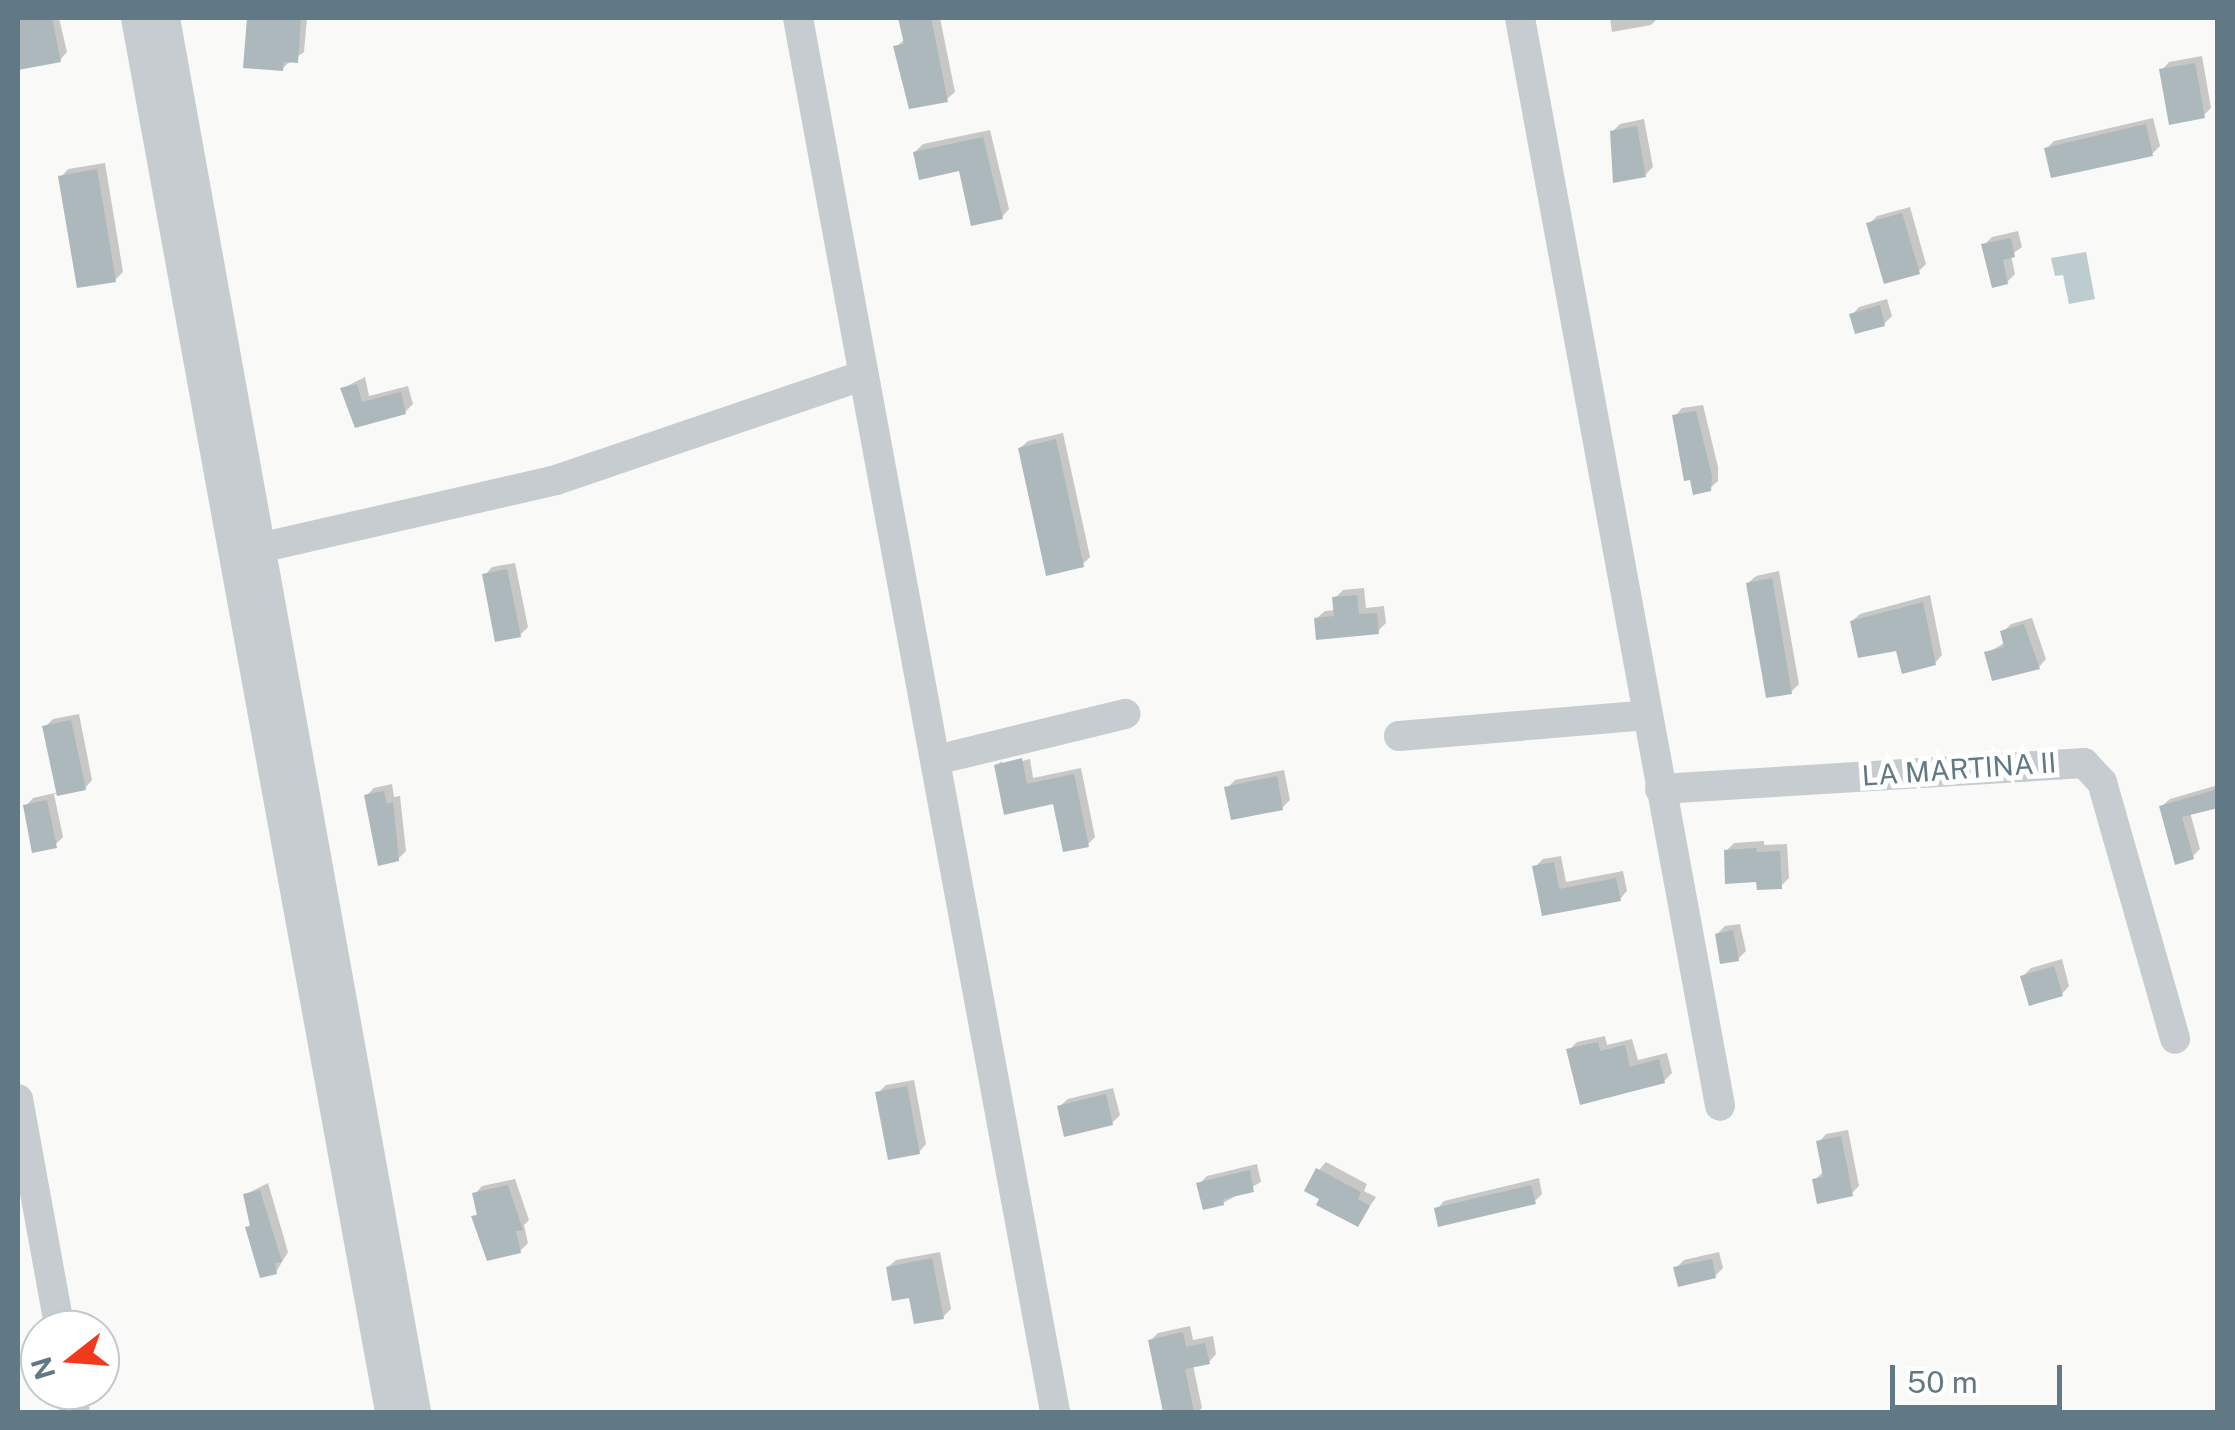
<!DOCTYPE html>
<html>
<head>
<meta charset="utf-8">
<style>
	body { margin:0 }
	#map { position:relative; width:2235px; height:1430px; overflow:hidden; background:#f9f9f7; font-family:"Public Sans",sans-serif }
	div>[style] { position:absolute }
	.water>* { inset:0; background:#bdcccf }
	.shadow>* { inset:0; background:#0003 }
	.building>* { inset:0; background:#acb8bc }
	.minor>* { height:30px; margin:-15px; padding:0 15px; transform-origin:15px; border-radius:15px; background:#c6cccf }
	span { translate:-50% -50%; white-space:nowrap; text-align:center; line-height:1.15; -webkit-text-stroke:10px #fff; paint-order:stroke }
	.street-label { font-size:28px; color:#617984 }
	.frame { position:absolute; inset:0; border:20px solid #617984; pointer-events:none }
	.north { position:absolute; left:20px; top:1310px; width:100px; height:100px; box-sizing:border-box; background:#fff; border:2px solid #c0c9ce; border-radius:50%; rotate:253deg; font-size:28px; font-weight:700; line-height:40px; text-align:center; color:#617984 }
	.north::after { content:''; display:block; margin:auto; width:35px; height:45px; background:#f3391d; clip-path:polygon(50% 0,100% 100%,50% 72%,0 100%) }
	.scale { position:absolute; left:1890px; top:1365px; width:172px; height:45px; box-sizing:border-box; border:5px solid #617984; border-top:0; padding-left:12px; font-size:30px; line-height:35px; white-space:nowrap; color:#617984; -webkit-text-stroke:8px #fff; paint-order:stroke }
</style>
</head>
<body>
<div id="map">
	<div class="water">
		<i style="clip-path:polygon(2086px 252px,2095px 299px,2069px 304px,2063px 275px,2055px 276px,2051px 258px)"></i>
	</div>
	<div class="shadow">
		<i style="clip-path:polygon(18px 18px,59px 18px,67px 52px,60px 60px,18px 68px)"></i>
		<i style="clip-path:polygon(249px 18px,307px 18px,304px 52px,282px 68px,246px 65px)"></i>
		<i style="clip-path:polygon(901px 18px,940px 18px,955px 92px,947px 99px,896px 47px,905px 39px)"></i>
		<i style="clip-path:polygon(1610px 18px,1658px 18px,1651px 25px,1612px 32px)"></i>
		<i style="clip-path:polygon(2202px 56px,2211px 108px,2203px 116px,2162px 70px,2169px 62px)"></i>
		<i style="clip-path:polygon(2153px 118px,2160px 146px,2152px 154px,2046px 149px,2054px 141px)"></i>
		<i style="clip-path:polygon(1644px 119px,1653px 167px,1645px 175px,1615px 180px,1612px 132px,1620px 124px)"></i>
		<i style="clip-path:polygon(990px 130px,1009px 209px,1002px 217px,961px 168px,915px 152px,923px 144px)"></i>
		<i style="clip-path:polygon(105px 163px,123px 272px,115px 280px,61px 177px,68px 169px)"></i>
		<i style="clip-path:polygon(1910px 207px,1926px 264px,1918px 272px,1869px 224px,1877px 216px)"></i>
		<i style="clip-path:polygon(2018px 231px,2022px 247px,2011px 255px,2015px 274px,2007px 282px,1984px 245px,1992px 237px)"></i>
		<i style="clip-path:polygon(1887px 299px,1892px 316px,1884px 324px,1852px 315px,1859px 307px)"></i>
		<i style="clip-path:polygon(365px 377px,369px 396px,408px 386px,413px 404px,405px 412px,356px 425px,343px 388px)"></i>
		<i style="clip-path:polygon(1703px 405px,1718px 467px,1718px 481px,1709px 489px,1675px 416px,1682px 408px)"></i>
		<i style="clip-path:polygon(1063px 433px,1090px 557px,1082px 565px,1020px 448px,1028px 441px)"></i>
		<i style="clip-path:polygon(515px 563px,528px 627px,520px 635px,485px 575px,492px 567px)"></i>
		<i style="clip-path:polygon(1779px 571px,1799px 684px,1791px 692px,1748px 583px,1756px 576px)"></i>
		<i style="clip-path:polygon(1364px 588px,1366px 608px,1384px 606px,1386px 623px,1378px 631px,1317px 618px,1325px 611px,1336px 610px,1335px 598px,1343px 590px)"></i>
		<i style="clip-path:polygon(1930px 595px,1942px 655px,1935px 663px,1852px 621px,1860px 614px)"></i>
		<i style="clip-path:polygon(2032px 618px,2046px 659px,2039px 667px,1987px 653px,2006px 642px,2003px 632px,2011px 624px)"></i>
		<i style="clip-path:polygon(79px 714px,92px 780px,85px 788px,54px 794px,63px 837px,55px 845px,26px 806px,33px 798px,59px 792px,45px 727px,53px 719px)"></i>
		<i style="clip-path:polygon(1030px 759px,1033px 778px,1081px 768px,1095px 837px,1088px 844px,1055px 801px,996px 766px,1002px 761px,1002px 766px)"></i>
		<i style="clip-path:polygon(1284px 770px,1290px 800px,1282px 808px,1227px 788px,1235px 780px)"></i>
		<i style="clip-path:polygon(392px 784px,394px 797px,400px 796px,406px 851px,398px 859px,366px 796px,374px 788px)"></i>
		<i style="clip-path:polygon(2218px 785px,2218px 805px,2190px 812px,2200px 849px,2192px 857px,2162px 806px,2170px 799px)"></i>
		<i style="clip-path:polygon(1764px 841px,1764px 845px,1787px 844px,1789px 878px,1781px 886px,1759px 880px,1726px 851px,1734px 843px)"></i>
		<i style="clip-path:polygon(1561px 856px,1566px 882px,1623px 871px,1627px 891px,1620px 899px,1544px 913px,1535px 867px,1543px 859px)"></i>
		<i style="clip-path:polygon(1740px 924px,1746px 951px,1738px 959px,1717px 934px,1725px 926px)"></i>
		<i style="clip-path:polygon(2062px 959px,2069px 986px,2062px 994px,2023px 976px,2031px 968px)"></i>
		<i style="clip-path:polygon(1605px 1036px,1607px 1045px,1632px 1039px,1638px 1060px,1667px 1053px,1672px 1073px,1664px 1081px,1569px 1050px,1577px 1042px)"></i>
		<i style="clip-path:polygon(914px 1080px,926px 1144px,919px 1152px,878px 1093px,886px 1085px)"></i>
		<i style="clip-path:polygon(1113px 1088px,1120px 1115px,1112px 1123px,1060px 1106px,1068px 1099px)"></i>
		<i style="clip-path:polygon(1848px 1130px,1859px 1186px,1851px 1194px,1815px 1180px,1823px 1172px,1819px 1142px,1826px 1134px)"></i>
		<i style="clip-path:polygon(1326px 1162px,1367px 1184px,1364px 1191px,1376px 1197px,1358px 1224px,1319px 1170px)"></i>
		<i style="clip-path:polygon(1257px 1164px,1261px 1182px,1223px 1203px,1199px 1184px,1207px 1176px)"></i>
		<i style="clip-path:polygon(1539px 1178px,1542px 1194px,1534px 1202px,1437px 1209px,1444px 1201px)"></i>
		<i style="clip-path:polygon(515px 1179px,529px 1220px,524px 1225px,528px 1243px,520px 1251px,474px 1217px,479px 1213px,475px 1194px,482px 1186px)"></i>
		<i style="clip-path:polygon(268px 1183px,288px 1252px,276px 1272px,248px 1227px,252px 1223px,246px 1194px)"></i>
		<i style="clip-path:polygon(940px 1252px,951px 1309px,943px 1317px,911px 1295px,888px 1267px,896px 1260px)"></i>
		<i style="clip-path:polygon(1719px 1252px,1723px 1268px,1715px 1276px,1676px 1268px,1684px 1260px)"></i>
		<i style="clip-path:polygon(1190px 1326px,1193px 1340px,1213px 1336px,1216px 1354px,1209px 1362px,1193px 1365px,1202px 1408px,1197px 1412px,1166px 1412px,1150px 1341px,1158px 1333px)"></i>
	</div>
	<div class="building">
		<i style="clip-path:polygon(18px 18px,52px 18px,61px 62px,18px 70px)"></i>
		<i style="clip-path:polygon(247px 18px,301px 18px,298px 63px,284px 62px,283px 71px,243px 68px)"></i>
		<i style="clip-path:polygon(898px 18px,931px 18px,948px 102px,909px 109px,893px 46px,904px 44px)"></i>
		<i style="clip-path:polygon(2195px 63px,2205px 118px,2169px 125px,2159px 69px)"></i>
		<i style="clip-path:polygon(2146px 124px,2153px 156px,2051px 178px,2044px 148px)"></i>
		<i style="clip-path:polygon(1637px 126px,1646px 177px,1613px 183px,1610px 131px)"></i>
		<i style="clip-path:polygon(983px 137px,1003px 219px,971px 226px,959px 171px,919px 180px,913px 152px)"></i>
		<i style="clip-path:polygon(97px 169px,116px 282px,77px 288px,58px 176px)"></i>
		<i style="clip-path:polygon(1902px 213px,1920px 274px,1884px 284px,1866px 223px)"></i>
		<i style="clip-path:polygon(2011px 238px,2015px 257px,2003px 260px,2008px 284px,1992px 288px,1981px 244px)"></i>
		<i style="clip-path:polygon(1880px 305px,1885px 326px,1855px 334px,1849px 314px)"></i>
		<i style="clip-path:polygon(357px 384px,362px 402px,401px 392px,406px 414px,355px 428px,340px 388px)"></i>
		<i style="clip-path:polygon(1696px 411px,1712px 476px,1711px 491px,1693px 495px,1690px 480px,1684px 481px,1672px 415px)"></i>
		<i style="clip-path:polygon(1056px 439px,1084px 567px,1046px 576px,1018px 448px)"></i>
		<i style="clip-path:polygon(507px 569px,521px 637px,495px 642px,482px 574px)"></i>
		<i style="clip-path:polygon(1772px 578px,1792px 694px,1766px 698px,1746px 583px)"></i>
		<i style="clip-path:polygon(1357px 595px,1359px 614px,1377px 613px,1379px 634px,1316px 640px,1314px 618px,1334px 616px,1332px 597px)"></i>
		<i style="clip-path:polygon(1923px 602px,1936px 665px,1902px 674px,1896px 651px,1858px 658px,1850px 621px)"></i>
		<i style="clip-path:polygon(2024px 624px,2040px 669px,1992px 681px,1984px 652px,2004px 647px,2000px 631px)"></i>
		<i style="clip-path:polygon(71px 720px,86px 790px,57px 796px,42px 726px)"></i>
		<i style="clip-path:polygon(1022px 758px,1027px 784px,1074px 774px,1089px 847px,1063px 852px,1053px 804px,1004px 815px,994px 765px)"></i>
		<i style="clip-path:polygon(1277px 776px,1283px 810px,1231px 820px,1224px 787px)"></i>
		<i style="clip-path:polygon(2218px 789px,2218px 808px,2182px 817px,2194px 859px,2175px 865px,2159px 806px)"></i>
		<i style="clip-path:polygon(384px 791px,387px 804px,393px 802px,399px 861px,378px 866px,364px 795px)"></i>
		<i style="clip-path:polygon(47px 800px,57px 848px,32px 853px,23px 805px)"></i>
		<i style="clip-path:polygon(1756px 848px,1757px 852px,1780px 851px,1782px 889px,1757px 890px,1756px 882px,1725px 884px,1724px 850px)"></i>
		<i style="clip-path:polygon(1554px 862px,1559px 889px,1616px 878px,1621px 901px,1542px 916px,1532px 866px)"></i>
		<i style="clip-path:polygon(1733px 930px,1739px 961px,1720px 964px,1715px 934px)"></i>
		<i style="clip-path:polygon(2054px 966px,2063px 996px,2029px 1006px,2020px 976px)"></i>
		<i style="clip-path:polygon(1598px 1042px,1600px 1051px,1625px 1045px,1630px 1067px,1659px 1059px,1665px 1083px,1580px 1105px,1566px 1049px)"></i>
		<i style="clip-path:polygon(907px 1086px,920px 1154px,888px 1160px,875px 1092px)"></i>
		<i style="clip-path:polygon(1106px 1094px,1113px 1125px,1064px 1137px,1057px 1106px)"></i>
		<i style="clip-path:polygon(1841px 1136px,1853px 1196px,1817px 1204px,1812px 1179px,1823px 1177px,1816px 1141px)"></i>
		<i style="clip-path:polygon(1316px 1168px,1361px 1192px,1358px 1199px,1370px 1206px,1358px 1227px,1316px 1205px,1319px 1199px,1304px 1191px)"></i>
		<i style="clip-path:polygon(1250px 1170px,1254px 1192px,1223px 1199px,1224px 1205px,1203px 1210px,1196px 1183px)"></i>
		<i style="clip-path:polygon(508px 1185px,523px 1230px,516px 1231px,521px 1253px,487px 1261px,471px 1216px,477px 1215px,472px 1193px)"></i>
		<i style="clip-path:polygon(1531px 1185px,1536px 1204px,1438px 1227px,1434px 1208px)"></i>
		<i style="clip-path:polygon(260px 1190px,282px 1262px,275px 1263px,277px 1274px,260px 1278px,245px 1227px,250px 1226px,243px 1194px)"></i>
		<i style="clip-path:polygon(932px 1258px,944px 1319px,914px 1324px,909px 1298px,892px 1301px,886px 1267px)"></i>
		<i style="clip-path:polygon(1712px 1259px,1716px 1278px,1678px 1287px,1673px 1267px)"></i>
		<i style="clip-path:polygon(1183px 1332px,1186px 1347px,1205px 1343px,1210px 1364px,1185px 1369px,1194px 1412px,1163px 1412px,1148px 1340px)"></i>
	</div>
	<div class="minor">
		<i style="left:136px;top:18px;width:1417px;rotate:79.67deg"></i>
		<i style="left:165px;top:18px;width:1416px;rotate:79.79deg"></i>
		<i style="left:798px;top:18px;width:1417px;rotate:79.55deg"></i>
		<i style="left:1520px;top:18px;width:1106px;rotate:79.58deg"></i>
		<i style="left:242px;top:552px;width:322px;rotate:-12.9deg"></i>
		<i style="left:556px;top:480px;width:325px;rotate:-18.8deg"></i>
		<i style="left:1399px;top:736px;width:249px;rotate:-4.8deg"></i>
		<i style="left:936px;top:760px;width:195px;rotate:-13.7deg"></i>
		<i style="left:1660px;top:789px;width:425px;rotate:-3.5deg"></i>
		<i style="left:2084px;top:763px;width:26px;rotate:47deg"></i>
		<i style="left:2102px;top:782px;width:267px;rotate:74.1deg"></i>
		<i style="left:18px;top:1099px;width:235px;rotate:79.7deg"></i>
		<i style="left:71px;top:1390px;width:22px;rotate:80deg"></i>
	</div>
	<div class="street-label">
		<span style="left:1959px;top:769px;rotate:-4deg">LA MARTINA II</span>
	</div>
	<div class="frame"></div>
	<div class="north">N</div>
	<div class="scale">50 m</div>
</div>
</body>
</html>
